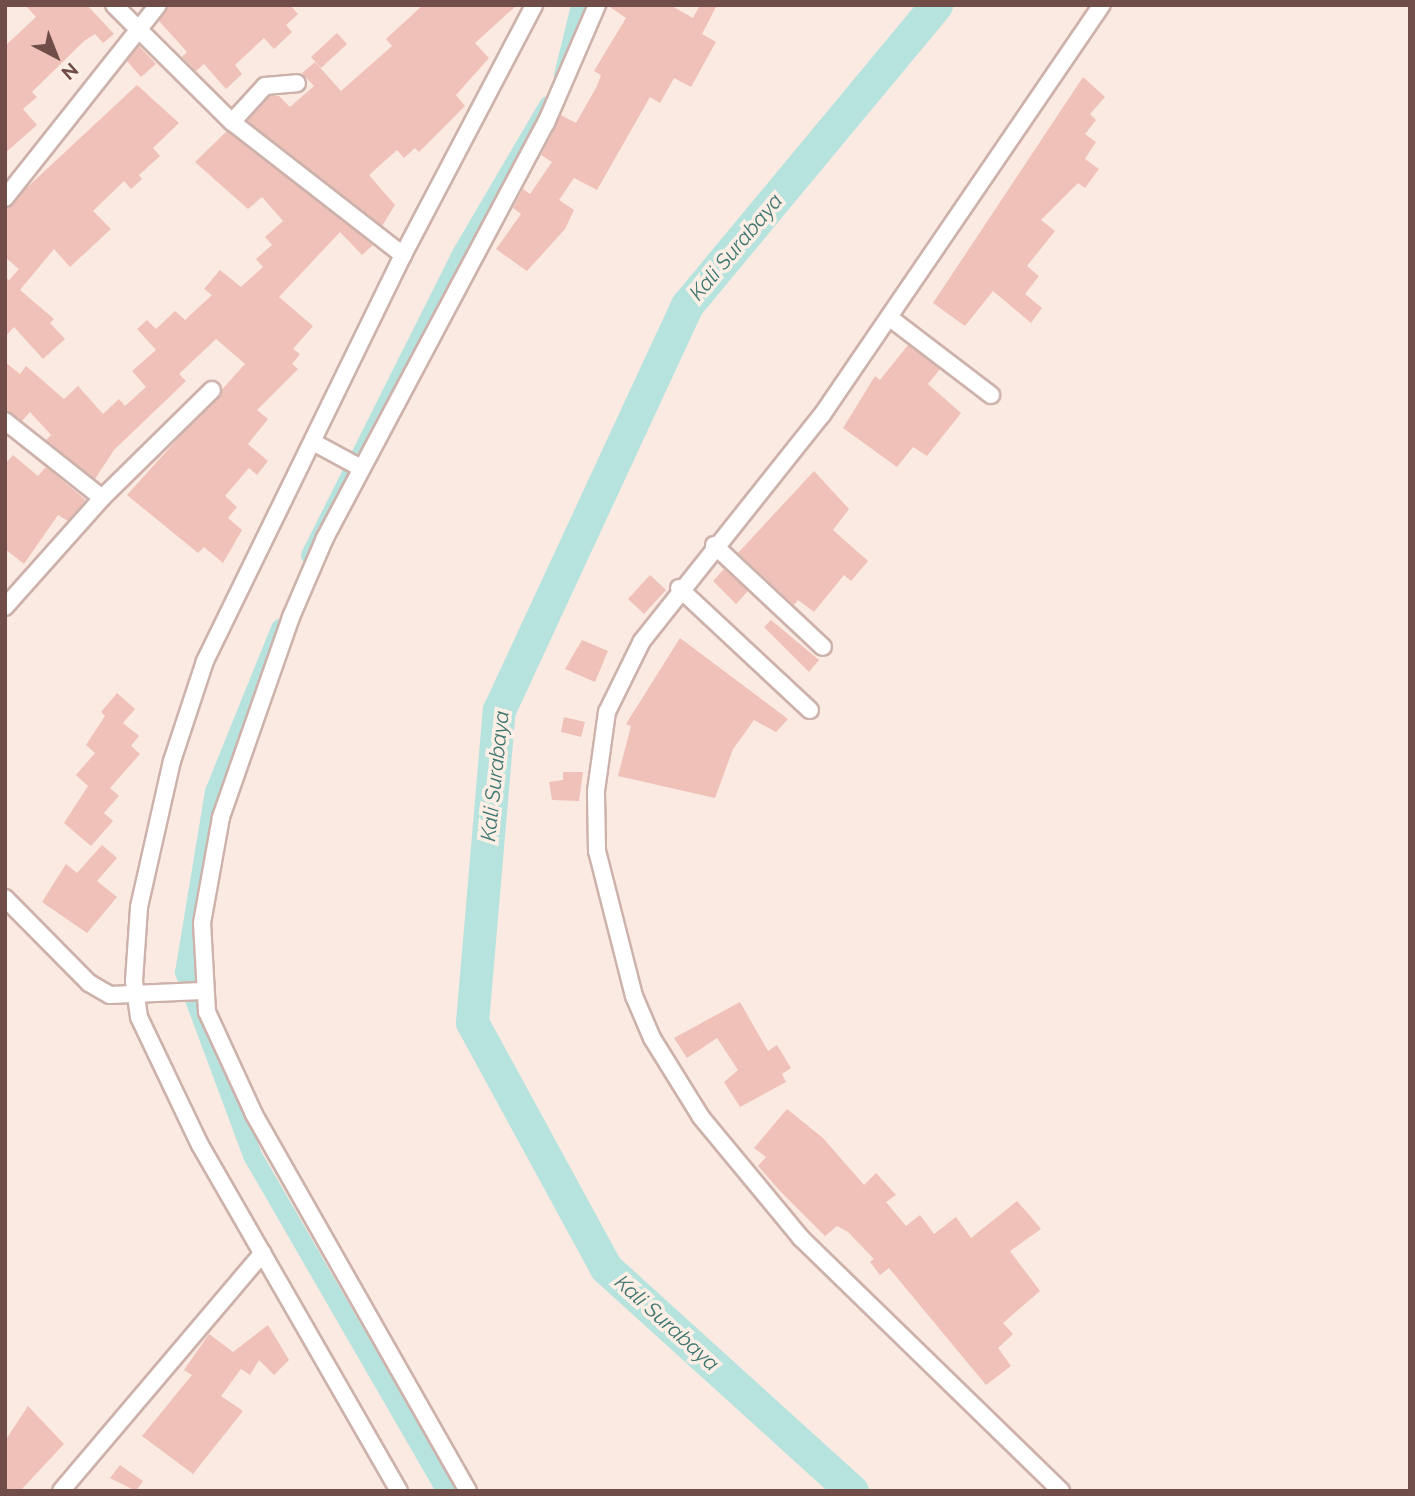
<!DOCTYPE html>
<html>
<head>
<meta charset="utf-8">
<style>
	body { margin:0 }
	#map { position:relative; width:1415px; height:1496px; overflow:hidden; background:#fbeae1; font-family:Raleway,sans-serif }
	div>[style] { position:absolute }
	.canal>* { height:19px; margin:-9.5px; padding:0 9.5px; transform-origin:9.5px; border-radius:9.5px; background:#b7e3de }
	.river>* { height:33px; margin:-16.5px; padding:0 16.5px; transform-origin:16.5px; border-radius:16.5px; background:#b7e3de }
	.building>* { inset:0; background:#efc1b9 }
	.roads { filter:drop-shadow(2px 0 #cdb2ab) drop-shadow(-2px 0 #cdb2ab) drop-shadow(0 2px #cdb2ab) drop-shadow(0 -2px #cdb2ab) }
	.minor>* { height:16px; margin:-8px; padding:0 8px; transform-origin:8px; border-radius:8px; background:#fff }
	span { translate:-50% -50%; white-space:nowrap; text-align:center; line-height:1.15; -webkit-text-stroke:7px #feefe6; paint-order:stroke }
	.water-label { font-size:21px; color:#3e7670; font-style:italic }
	.frame { position:absolute; inset:0; border:7px solid #704d49; pointer-events:none }
	.north { position:absolute; left:21px; top:21px; width:70px; height:70px; -webkit-text-stroke:5px #feefe6; paint-order:stroke; rotate:138deg; font-size:19px; font-weight:700; line-height:28px; text-align:center; color:#704d49 }
	.north::after { content:''; display:block; margin:auto; width:24px; height:32px; background:#704d49; clip-path:polygon(50% 0,100% 100%,50% 72%,0 100%) }
</style>
</head>
<body>
<div id="map">
	<div class="canal">
		<i style="left:563px;top:75px;width:72px;rotate:-76.3deg"></i>
		<i style="left:310px;top:555px;width:335px;rotate:-63.4deg"></i>
		<i style="left:460px;top:255px;width:174px;rotate:-59.6deg"></i>
		<i style="left:280px;top:628px;width:176px;rotate:112deg"></i>
		<i style="left:214px;top:791px;width:183px;rotate:99.4deg"></i>
		<i style="left:184px;top:972px;width:195px;rotate:69.6deg"></i>
		<i style="left:252px;top:1155px;width:388px;rotate:60deg"></i>
	</div>
	<div class="river">
		<i style="left:852px;top:1491px;width:332px;rotate:-137.8deg"></i>
		<i style="left:606px;top:1268px;width:280px;rotate:-118.6deg"></i>
		<i style="left:472px;top:1022px;width:313px;rotate:-85.1deg"></i>
		<i style="left:499px;top:710px;width:447px;rotate:-65.1deg"></i>
		<i style="left:687px;top:305px;width:390px;rotate:-50.3deg"></i>
	</div>
	<div class="building">
		<i style="clip-path:polygon(25px 5px,87px 5px,114px 34px,103px 43px,95px 34px,84px 41px,32px 92px,37px 97px,23px 109px,37px 125px,5px 153px,5px 46px,36px 17px)"></i>
		<i style="clip-path:polygon(168px 5px,290px 5px,298px 14px,286px 25px,292px 32px,274px 49px,264px 38px,235px 65px,242px 74px,226px 89px,204px 64px,196px 71px,182px 57px,187px 52px,159px 21px)"></i>
		<i style="clip-path:polygon(423px 5px,517px 5px,475px 43px,489px 58px,456px 95px,465px 106px,419px 152px,415px 148px,404px 158px,397px 150px,369px 175px,395px 205px,382px 226px,247px 121px,270px 96px,279px 96px,290px 107px,314px 86px,302px 73px,315px 62px,341px 91px,392px 46px,386px 39px)"></i>
		<i style="clip-path:polygon(607px 5px,670px 5px,693px 18px,700px 5px,717px 5px,702px 34px,716px 42px,691px 87px,674px 78px,660px 103px,650px 97px,597px 190px,574px 178px,559px 200px,574px 210px,565px 229px,527px 271px,496px 249px,521px 214px,513px 208px,523px 189px,530px 194px,552px 162px,541px 155px,561px 115px,576px 123px,597px 86px,601px 75px,594px 71px,626px 18px)"></i>
		<i style="clip-path:polygon(337px 33px,347px 44px,321px 68px,311px 57px)"></i>
		<i style="clip-path:polygon(139px 46px,156px 64px,141px 77px,127px 61px)"></i>
		<i style="clip-path:polygon(1083px 77px,1105px 97px,1090px 114px,1096px 120px,1085px 134px,1096px 142px,1085px 159px,1099px 169px,1085px 188px,1078px 183px,1041px 220px,1055px 231px,1027px 266px,1039px 276px,1025px 294px,1042px 308px,1031px 323px,993px 291px,965px 326px,933px 303px)"></i>
		<i style="clip-path:polygon(137px 85px,179px 123px,153px 148px,160px 156px,139px 175px,142px 179px,131px 189px,124px 181px,93px 211px,111px 229px,70px 267px,54px 249px,20px 290px,54px 319px,50px 323px,65px 339px,43px 359px,14px 327px,5px 337px,5px 277px,9px 280px,19px 269px,5px 257px,5px 208px)"></i>
		<i style="clip-path:polygon(227px 131px,373px 245px,362px 255px,340px 232px,279px 297px,313px 326px,293px 349px,300px 354px,292px 364px,298px 369px,257px 410px,268px 419px,248px 444px,268px 461px,257px 475px,249px 468px,225px 496px,237px 507px,228px 518px,242px 530px,223px 563px,204px 547px,198px 553px,127px 495px,245px 364px,216px 339px,179px 374px,186px 381px,114px 450px,95px 479px,46px 440px,51px 435px,30px 412px,22px 421px,5px 409px,5px 362px,20px 374px,26px 366px,64px 399px,78px 386px,103px 414px,119px 399px,125px 406px,146px 387px,132px 371px,156px 350px,137px 329px,147px 320px,156px 329px,175px 311px,185px 320px,212px 295px,204px 289px,220px 270px,241px 287px,263px 267px,256px 259px,272px 245px,265px 237px,283px 221px,262px 197px,248px 209px,195px 162px)"></i>
		<i style="clip-path:polygon(908px 345px,940px 369px,928px 384px,961px 413px,927px 456px,913px 447px,897px 467px,843px 428px,875px 376px,880px 380px)"></i>
		<i style="clip-path:polygon(13px 455px,38px 476px,46px 467px,86px 500px,68px 521px,58px 515px,24px 564px,5px 549px,5px 464px)"></i>
		<i style="clip-path:polygon(814px 471px,849px 509px,833px 530px,868px 561px,851px 581px,844px 575px,814px 612px,798px 600px,794px 605px,738px 553px)"></i>
		<i style="clip-path:polygon(724px 569px,748px 591px,736px 604px,713px 581px)"></i>
		<i style="clip-path:polygon(650px 575px,666px 590px,644px 614px,628px 599px)"></i>
		<i style="clip-path:polygon(771px 620px,819px 660px,809px 672px,764px 627px)"></i>
		<i style="clip-path:polygon(680px 638px,788px 719px,776px 732px,754px 720px,733px 749px,715px 798px,618px 776px,631px 726px,626px 724px)"></i>
		<i style="clip-path:polygon(582px 640px,608px 651px,595px 682px,565px 669px)"></i>
		<i style="clip-path:polygon(117px 693px,135px 709px,123px 723px,139px 736px,131px 746px,140px 754px,110px 788px,119px 796px,104px 813px,113px 821px,91px 846px,64px 823px,88px 786px,76px 775px,95px 753px,86px 745px,105px 716px,101px 712px)"></i>
		<i style="clip-path:polygon(564px 717px,585px 722px,581px 737px,561px 732px)"></i>
		<i style="clip-path:polygon(563px 772px,583px 772px,579px 801px,552px 800px,549px 782px,563px 780px)"></i>
		<i style="clip-path:polygon(102px 845px,117px 858px,97px 881px,117px 897px,87px 933px,42px 902px,66px 864px,77px 873px)"></i>
		<i style="clip-path:polygon(740px 1002px,768px 1051px,777px 1045px,791px 1068px,782px 1074px,786px 1082px,740px 1107px,724px 1082px,738px 1070px,717px 1038px,687px 1058px,674px 1038px)"></i>
		<i style="clip-path:polygon(787px 1109px,823px 1138px,864px 1185px,876px 1173px,896px 1195px,886px 1202px,906px 1226px,920px 1215px,934px 1234px,956px 1217px,971px 1238px,1017px 1201px,1031px 1217px,1041px 1229px,1010px 1251px,1040px 1291px,1003px 1323px,1013px 1334px,998px 1348px,1011px 1366px,986px 1385px,889px 1268px,880px 1275px,870px 1262px,874px 1259px,848px 1232px,837px 1226px,825px 1236px,780px 1191px,758px 1166px,766px 1157px,754px 1148px)"></i>
		<i style="clip-path:polygon(268px 1325px,289px 1360px,274px 1375px,259px 1360px,250px 1375px,241px 1369px,221px 1396px,243px 1411px,193px 1474px,142px 1436px,192px 1375px,184px 1370px,209px 1334px,233px 1352px)"></i>
		<i style="clip-path:polygon(28px 1406px,64px 1444px,20px 1491px,5px 1491px,5px 1441px)"></i>
		<i style="clip-path:polygon(120px 1465px,143px 1481px,136px 1491px,110px 1478px)"></i>
	</div>
	<div class="roads">
		<div class="minor">
			<i style="left:114px;top:5px;width:166px;rotate:44.8deg"></i>
			<i style="left:232px;top:122px;width:217px;rotate:37.9deg"></i>
			<i style="left:232px;top:122px;width:49px;rotate:-47.5deg"></i>
			<i style="left:265px;top:86px;width:32px;rotate:-5deg"></i>
			<i style="left:5px;top:198px;width:246px;rotate:-51.6deg"></i>
			<i style="left:890px;top:318px;width:127px;rotate:37.3deg"></i>
			<i style="left:5px;top:421px;width:124px;rotate:38.4deg"></i>
			<i style="left:313px;top:442px;width:55px;rotate:28.4deg"></i>
			<i style="left:714px;top:545px;width:149px;rotate:43.1deg"></i>
			<i style="left:679px;top:588px;width:179px;rotate:43deg"></i>
			<i style="left:5px;top:607px;width:146px;rotate:-48.3deg"></i>
			<i style="left:102px;top:498px;width:154px;rotate:-44.5deg"></i>
			<i style="left:5px;top:898px;width:120px;rotate:45.3deg"></i>
			<i style="left:89px;top:983px;width:24px;rotate:30deg"></i>
			<i style="left:110px;top:995px;width:92px;rotate:-2.5deg"></i>
			<i style="left:61px;top:1491px;width:312px;rotate:-49.7deg"></i>
			<i style="left:399px;top:1491px;width:399px;rotate:-119.9deg"></i>
			<i style="left:200px;top:1145px;width:142px;rotate:-115.5deg"></i>
			<i style="left:139px;top:1017px;width:36px;rotate:-98deg"></i>
			<i style="left:134px;top:981px;width:74px;rotate:-86.1deg"></i>
			<i style="left:139px;top:907px;width:150px;rotate:-77.3deg"></i>
			<i style="left:172px;top:761px;width:105px;rotate:-71.7deg"></i>
			<i style="left:205px;top:661px;width:452px;rotate:-64deg"></i>
			<i style="left:403px;top:255px;width:282px;rotate:-62.3deg"></i>
			<i style="left:468px;top:1491px;width:434px;rotate:-119.6deg"></i>
			<i style="left:254px;top:1114px;width:112px;rotate:-114.7deg"></i>
			<i style="left:207px;top:1012px;width:89px;rotate:-93.2deg"></i>
			<i style="left:202px;top:923px;width:108px;rotate:-79.8deg"></i>
			<i style="left:221px;top:817px;width:212px;rotate:-70.7deg"></i>
			<i style="left:291px;top:617px;width:86px;rotate:-66.7deg"></i>
			<i style="left:325px;top:538px;width:470px;rotate:-62deg"></i>
			<i style="left:546px;top:123px;width:129px;rotate:-66.6deg"></i>
			<i style="left:1061px;top:1491px;width:363px;rotate:-135.8deg"></i>
			<i style="left:801px;top:1238px;width:157px;rotate:-129.6deg"></i>
			<i style="left:701px;top:1117px;width:93px;rotate:-121.8deg"></i>
			<i style="left:652px;top:1038px;width:46px;rotate:-113.2deg"></i>
			<i style="left:634px;top:996px;width:150px;rotate:-104.3deg"></i>
			<i style="left:597px;top:851px;width:60px;rotate:-91deg"></i>
			<i style="left:596px;top:791px;width:80px;rotate:-82.1deg"></i>
			<i style="left:607px;top:712px;width:79px;rotate:-63.8deg"></i>
			<i style="left:642px;top:641px;width:289px;rotate:-51.5deg"></i>
			<i style="left:822px;top:415px;width:496px;rotate:-55.7deg"></i>
		</div>
	</div>
	<div class="water-label">
		<span style="left:736px;top:247px;rotate:-50deg">Kali Surabaya</span>
		<span style="left:495px;top:776px;rotate:-84deg">Kali Surabaya</span>
		<span style="left:667px;top:1323px;rotate:42deg">Kali Surabaya</span>
	</div>
	<div class="frame"></div>
	<div class="north">N</div>
</div>
</body>
</html>
